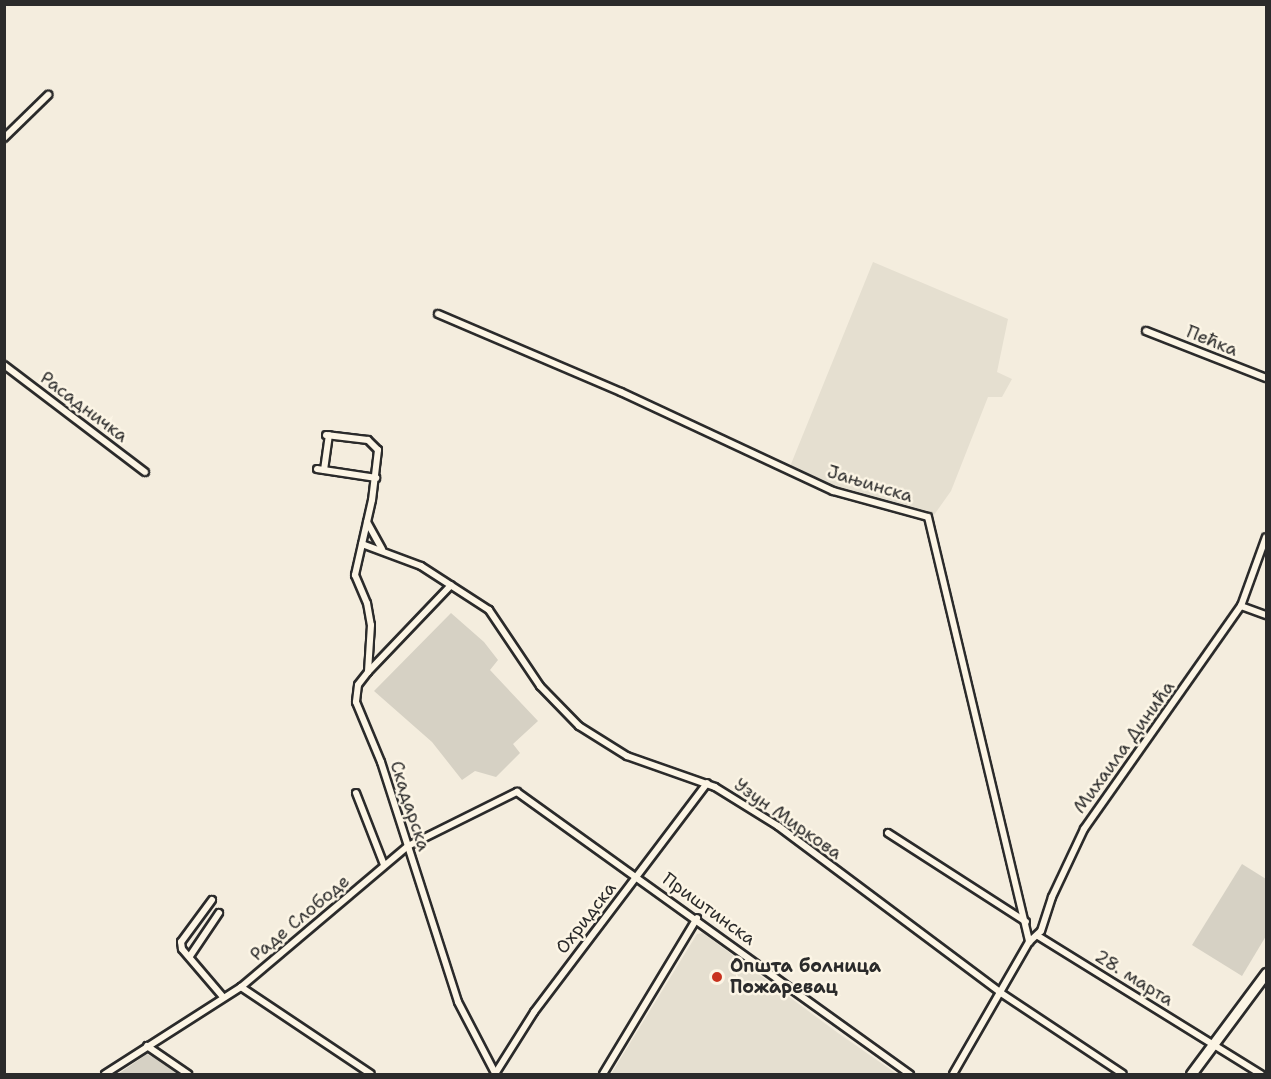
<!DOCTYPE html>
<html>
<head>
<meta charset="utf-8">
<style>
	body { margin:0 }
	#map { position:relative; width:1271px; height:1079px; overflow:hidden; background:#f4edde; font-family:"Shantell Sans",sans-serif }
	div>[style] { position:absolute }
	.built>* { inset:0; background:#e5dfd0 }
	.green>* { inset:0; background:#d6d1c4 }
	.roads { filter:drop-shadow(2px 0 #2b2b2b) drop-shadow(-2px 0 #2b2b2b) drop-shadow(0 2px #2b2b2b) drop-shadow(0 -2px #2b2b2b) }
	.street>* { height:6px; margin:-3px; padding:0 3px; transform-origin:3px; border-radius:3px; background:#fcf5e5 }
	.secondary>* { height:9px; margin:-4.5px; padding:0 4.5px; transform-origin:4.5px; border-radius:4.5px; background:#fcf5e5 }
	.dots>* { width:16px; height:16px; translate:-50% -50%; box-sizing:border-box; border:3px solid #fcf5e5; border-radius:50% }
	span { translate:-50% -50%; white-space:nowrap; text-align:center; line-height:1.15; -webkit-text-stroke:5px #fcf5e5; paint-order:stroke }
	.street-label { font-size:18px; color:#2b2b2b }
	.poi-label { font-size:18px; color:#2b2b2b; font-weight:700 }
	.left { translate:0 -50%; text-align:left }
	.frame { position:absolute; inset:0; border:6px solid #2b2b2b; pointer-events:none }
</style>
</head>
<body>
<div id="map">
	<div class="built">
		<i style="clip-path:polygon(873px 262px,1008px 319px,997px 372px,1012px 379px,1002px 397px,988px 397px,951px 491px,934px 515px,831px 487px,789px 469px)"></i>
		<i style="clip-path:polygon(703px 933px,838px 1033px,897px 1074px,611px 1074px,697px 934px)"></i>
	</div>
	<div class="green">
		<i style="clip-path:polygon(451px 613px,484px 642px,498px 660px,490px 670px,538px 721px,513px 744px,520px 753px,496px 777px,475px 771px,462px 780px,432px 742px,374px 691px)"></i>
		<i style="clip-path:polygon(1242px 864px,1266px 879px,1266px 936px,1242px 976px,1192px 945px)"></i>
		<i style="clip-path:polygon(147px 1054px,153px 1057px,179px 1074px,118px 1074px)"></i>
	</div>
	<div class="roads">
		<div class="street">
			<i style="left:4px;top:138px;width:62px;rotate:-44.3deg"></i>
			<i style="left:438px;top:314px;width:199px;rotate:23.1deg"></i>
			<i style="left:621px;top:392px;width:234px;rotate:25deg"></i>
			<i style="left:833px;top:491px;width:98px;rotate:15.3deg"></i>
			<i style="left:928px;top:517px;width:437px;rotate:76.6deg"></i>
			<i style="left:1146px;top:331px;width:129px;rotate:21.4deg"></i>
			<i style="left:4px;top:365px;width:177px;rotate:37.2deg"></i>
			<i style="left:326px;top:435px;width:42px;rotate:6.8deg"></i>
			<i style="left:368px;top:440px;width:14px;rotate:45deg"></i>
			<i style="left:378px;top:450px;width:50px;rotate:96.8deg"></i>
			<i style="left:372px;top:500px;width:77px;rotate:102.8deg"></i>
			<i style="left:355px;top:575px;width:30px;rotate:67deg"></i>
			<i style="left:367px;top:603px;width:22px;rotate:80deg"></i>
			<i style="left:371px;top:625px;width:47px;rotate:93.7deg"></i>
			<i style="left:368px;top:672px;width:16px;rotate:128deg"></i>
			<i style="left:358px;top:685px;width:17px;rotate:97deg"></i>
			<i style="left:356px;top:702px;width:65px;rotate:67.4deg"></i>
			<i style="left:381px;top:762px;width:252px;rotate:72.2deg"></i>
			<i style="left:458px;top:1002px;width:80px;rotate:62.5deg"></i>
			<i style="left:317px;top:469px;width:60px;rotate:8.7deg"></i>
			<i style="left:324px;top:470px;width:35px;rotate:-82deg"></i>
			<i style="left:367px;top:522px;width:31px;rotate:61deg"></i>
			<i style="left:362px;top:544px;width:63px;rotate:20.4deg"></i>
			<i style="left:421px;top:566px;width:81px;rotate:32.9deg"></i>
			<i style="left:489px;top:610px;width:92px;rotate:56.1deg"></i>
			<i style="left:540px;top:686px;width:56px;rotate:45.7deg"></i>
			<i style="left:579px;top:726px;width:57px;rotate:32deg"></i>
			<i style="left:627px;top:756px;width:93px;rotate:19.4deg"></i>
			<i style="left:715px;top:787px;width:74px;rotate:31.8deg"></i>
			<i style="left:778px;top:826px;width:279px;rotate:36.8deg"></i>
			<i style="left:1001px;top:993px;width:146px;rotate:33.6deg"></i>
			<i style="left:1241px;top:606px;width:27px;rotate:20deg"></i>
			<i style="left:368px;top:672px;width:120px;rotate:-46.3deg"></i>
			<i style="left:356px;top:793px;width:77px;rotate:68.7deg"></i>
			<i style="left:888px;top:833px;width:164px;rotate:32.8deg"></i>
			<i style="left:212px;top:900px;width:52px;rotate:126.4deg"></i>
			<i style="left:181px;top:942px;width:7px;rotate:82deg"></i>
			<i style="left:182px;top:949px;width:63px;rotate:49.5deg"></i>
			<i style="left:1038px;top:936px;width:262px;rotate:31.8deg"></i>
			<i style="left:1029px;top:942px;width:16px;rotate:-43deg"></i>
			<i style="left:1041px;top:931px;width:36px;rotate:-72deg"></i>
			<i style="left:1052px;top:897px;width:75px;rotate:-64.8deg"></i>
			<i style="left:1084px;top:829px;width:273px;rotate:-54.9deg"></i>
			<i style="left:1241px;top:606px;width:73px;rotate:-70.1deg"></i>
			<i style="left:190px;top:956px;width:52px;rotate:-56deg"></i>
			<i style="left:241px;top:987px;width:156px;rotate:33.8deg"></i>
			<i style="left:147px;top:1046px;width:50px;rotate:34.3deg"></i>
			<i style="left:105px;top:1074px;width:161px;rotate:-32.6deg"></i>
			<i style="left:241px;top:987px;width:219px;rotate:-40.2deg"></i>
			<i style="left:408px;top:846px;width:122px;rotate:-26.4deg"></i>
			<i style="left:517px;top:792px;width:484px;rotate:35.7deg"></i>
			<i style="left:495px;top:1074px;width:73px;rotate:-57.8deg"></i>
			<i style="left:534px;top:1012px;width:287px;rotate:-52.9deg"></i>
			<i style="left:603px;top:1074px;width:182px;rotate:-58.9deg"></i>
			<i style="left:953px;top:1074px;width:152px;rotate:-60.1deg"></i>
		</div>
		<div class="secondary">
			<i style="left:1191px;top:1074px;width:126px;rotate:-53.4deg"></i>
		</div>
	</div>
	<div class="dots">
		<i style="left:717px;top:977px;background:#c8321e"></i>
	</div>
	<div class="street-label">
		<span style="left:1212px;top:341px;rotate:22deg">Пећка</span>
		<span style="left:84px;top:407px;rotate:37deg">Расадничка</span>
		<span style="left:870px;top:484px;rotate:17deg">Јањинска</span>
		<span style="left:1124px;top:747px;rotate:-54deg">Михаила Динића</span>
		<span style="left:410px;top:806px;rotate:72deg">Скадарска</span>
		<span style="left:788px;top:819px;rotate:35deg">Узун Миркова</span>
		<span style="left:709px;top:909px;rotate:36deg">Приштинска</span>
		<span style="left:300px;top:918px;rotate:-40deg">Раде Слободе</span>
		<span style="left:586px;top:918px;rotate:-52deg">Охридска</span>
		<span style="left:1134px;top:978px;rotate:32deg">28. марта</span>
	</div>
	<div class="poi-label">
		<span class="left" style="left:730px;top:977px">Општа болница<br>Пожаревац</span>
	</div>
	<div class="frame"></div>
</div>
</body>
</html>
